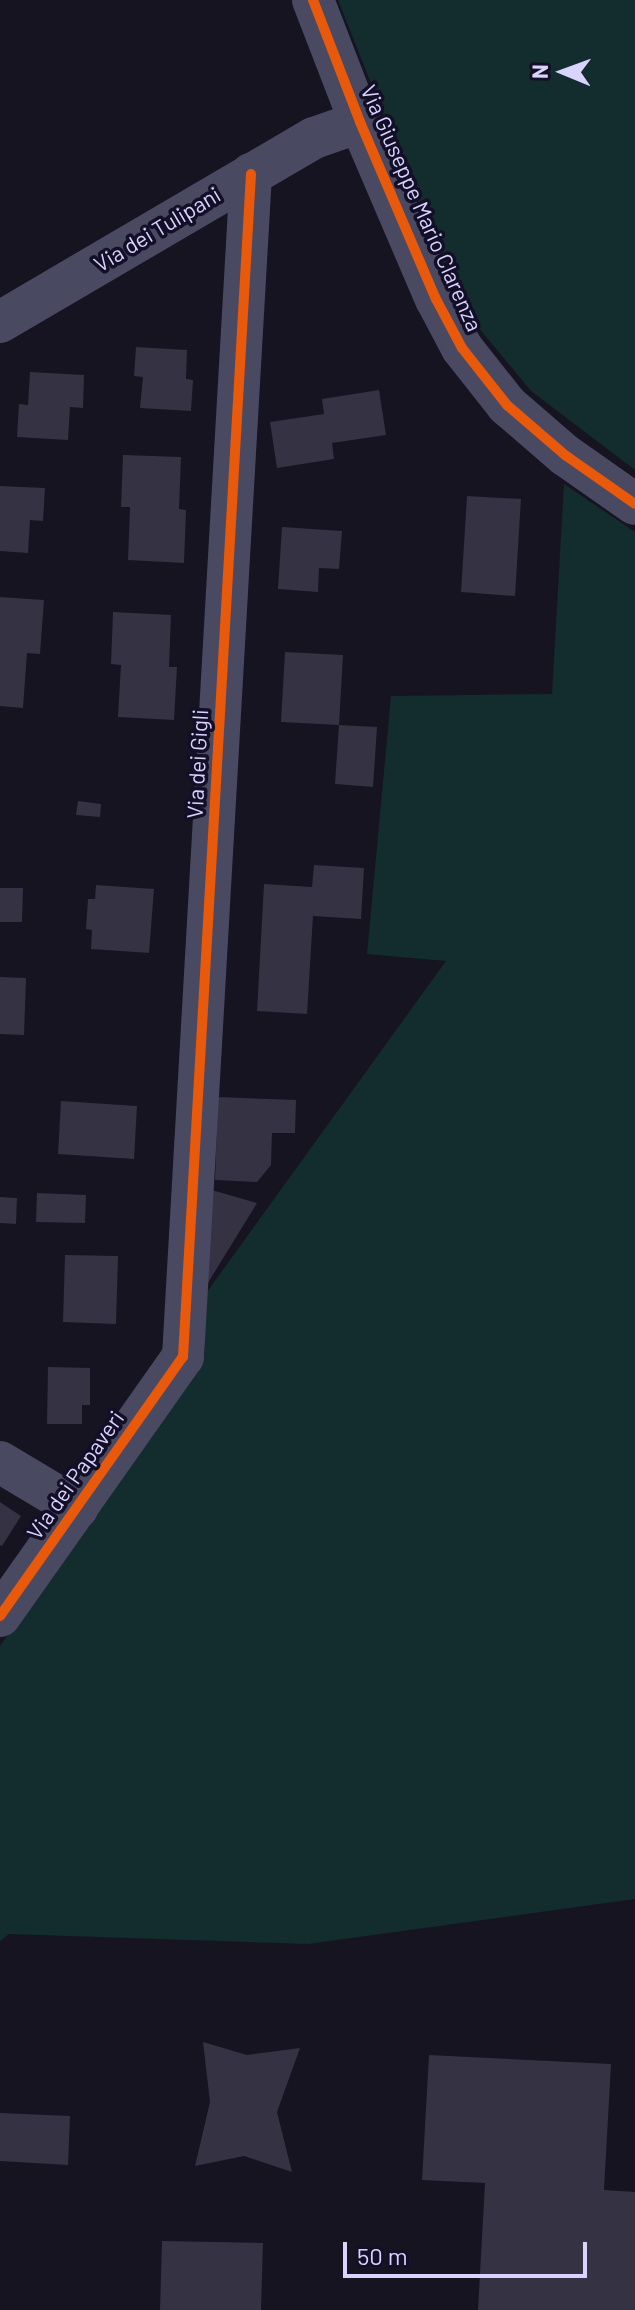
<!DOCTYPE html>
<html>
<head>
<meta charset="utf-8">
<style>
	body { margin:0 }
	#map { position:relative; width:635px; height:2310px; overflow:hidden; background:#161421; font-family:Barlow,sans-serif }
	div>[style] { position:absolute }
	.green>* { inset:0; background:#132c2d }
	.building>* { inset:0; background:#343243 }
	.minor>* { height:42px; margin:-21px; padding:0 21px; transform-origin:21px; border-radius:21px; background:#4a4962 }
	.cycleway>* { height:10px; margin:-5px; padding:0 5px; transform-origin:5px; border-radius:5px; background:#e8590c }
	span { translate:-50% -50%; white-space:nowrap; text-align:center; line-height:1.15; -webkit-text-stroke:7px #130f26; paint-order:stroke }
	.street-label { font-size:22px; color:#d9d4ff }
	.north { position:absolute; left:523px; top:32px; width:80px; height:80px; -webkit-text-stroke:6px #130f26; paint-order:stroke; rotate:271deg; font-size:22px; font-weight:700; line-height:32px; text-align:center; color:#d9d4ff }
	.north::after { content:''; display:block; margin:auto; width:28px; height:36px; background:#d9d4ff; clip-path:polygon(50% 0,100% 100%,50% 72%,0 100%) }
	.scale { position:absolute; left:343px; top:2242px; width:244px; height:36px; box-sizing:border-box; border:4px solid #d9d4ff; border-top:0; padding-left:10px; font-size:24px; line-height:28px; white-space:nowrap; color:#d9d4ff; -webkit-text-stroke:6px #130f26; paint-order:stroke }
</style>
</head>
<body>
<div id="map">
	<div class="green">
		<i style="clip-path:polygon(338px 0,635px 0,635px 470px,531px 391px,478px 327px,446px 273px)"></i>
		<i style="clip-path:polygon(564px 484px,635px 532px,635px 1899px,308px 1944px,9px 1934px,0 1941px,0 1646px,205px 1355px,204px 1296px,446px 961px,367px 954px,391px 696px,552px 694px)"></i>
	</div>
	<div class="building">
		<i style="clip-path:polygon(136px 347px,187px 350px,186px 379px,193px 380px,191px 411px,140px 408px,143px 377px,134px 376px)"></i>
		<i style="clip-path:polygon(30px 372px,84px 375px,83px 408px,70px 407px,68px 440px,17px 437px,19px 404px,28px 405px)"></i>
		<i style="clip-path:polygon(379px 390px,386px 435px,332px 443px,334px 459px,277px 468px,270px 422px,324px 414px,322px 399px)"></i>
		<i style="clip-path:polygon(123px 455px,181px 457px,179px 509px,186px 510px,184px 563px,128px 560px,130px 507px,121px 507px)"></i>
		<i style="clip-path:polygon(0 486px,45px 488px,43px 521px,30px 520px,28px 553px,0 551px)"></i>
		<i style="clip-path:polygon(467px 496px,521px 499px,515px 596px,461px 592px)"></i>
		<i style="clip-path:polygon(282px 527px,342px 531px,339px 569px,319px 568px,318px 592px,278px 589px)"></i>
		<i style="clip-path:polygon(0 597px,44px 600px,40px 654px,27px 653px,23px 708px,0 706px)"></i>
		<i style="clip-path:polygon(113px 612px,171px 615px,169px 667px,177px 667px,174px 720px,118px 717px,121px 665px,111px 664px)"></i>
		<i style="clip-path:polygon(285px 652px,343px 655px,339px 725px,281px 722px)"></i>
		<i style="clip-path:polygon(339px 725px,377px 727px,373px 787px,335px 784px)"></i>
		<i style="clip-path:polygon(78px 801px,101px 804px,100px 817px,76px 815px)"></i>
		<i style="clip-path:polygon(314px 865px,364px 868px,361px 919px,313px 916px,307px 1014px,257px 1011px,264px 884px,312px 887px)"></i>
		<i style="clip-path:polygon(96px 885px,154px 889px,149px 953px,91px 949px,92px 930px,86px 929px,88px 899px,95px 899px)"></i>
		<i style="clip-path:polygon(0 888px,23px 888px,22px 922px,0 922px)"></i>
		<i style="clip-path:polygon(0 977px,26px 978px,24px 1035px,0 1034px)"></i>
		<i style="clip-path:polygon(218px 1097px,296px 1100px,295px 1133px,272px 1133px,271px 1165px,257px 1182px,215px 1180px)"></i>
		<i style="clip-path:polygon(61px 1101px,137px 1106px,134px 1159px,58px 1154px)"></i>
		<i style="clip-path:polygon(205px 1188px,257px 1203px,206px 1286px)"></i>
		<i style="clip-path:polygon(37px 1193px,86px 1195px,85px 1223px,36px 1222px)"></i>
		<i style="clip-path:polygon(0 1197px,17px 1198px,16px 1224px,0 1223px)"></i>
		<i style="clip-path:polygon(65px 1255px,118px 1256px,116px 1324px,63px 1322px)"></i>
		<i style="clip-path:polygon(48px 1367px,90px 1368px,90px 1405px,82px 1405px,82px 1424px,47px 1424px)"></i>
		<i style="clip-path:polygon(0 1502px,21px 1516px,2px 1546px,0 1545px)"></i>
		<i style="clip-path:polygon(203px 2042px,247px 2055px,300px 2048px,277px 2112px,292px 2172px,244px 2156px,195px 2166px,210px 2102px)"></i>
		<i style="clip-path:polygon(429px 2055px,611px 2064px,604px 2190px,635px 2192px,635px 2310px,478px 2310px,485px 2183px,422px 2180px)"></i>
		<i style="clip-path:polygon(0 2113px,70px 2116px,68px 2165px,0 2161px)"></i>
		<i style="clip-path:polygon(162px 2241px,263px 2243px,261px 2310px,160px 2310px)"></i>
	</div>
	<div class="minor">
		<i style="left:313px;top:0;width:131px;rotate:68.9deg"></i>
		<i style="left:360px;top:122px;width:193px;rotate:66.8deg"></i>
		<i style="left:436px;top:299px;width:55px;rotate:62deg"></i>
		<i style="left:462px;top:348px;width:73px;rotate:51.7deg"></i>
		<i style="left:507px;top:405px;width:77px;rotate:40.8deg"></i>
		<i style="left:565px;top:455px;width:85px;rotate:35deg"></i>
		<i style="left:0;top:322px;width:364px;rotate:-30.4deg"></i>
		<i style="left:314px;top:138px;width:49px;rotate:-19.2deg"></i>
		<i style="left:0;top:1462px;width:90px;rotate:30.9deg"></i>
		<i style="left:0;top:1616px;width:317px;rotate:-54.8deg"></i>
		<i style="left:183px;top:1357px;width:1185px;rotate:-86.71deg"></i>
	</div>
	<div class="cycleway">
		<i style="left:313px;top:0;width:131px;rotate:68.9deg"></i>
		<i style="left:360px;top:122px;width:193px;rotate:66.8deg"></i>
		<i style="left:436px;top:299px;width:55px;rotate:62deg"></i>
		<i style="left:462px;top:348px;width:73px;rotate:51.7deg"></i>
		<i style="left:507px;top:405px;width:77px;rotate:40.8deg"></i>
		<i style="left:565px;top:455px;width:85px;rotate:35deg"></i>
		<i style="left:0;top:1616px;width:317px;rotate:-54.8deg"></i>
		<i style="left:183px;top:1357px;width:1185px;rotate:-86.71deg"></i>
	</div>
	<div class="street-label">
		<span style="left:422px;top:208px;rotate:66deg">Via Giuseppe Mario Clarenza</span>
		<span style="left:157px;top:229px;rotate:-31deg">Via dei Tulipani</span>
		<span style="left:197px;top:764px;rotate:-87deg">Via dei Gigli</span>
		<span style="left:75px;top:1475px;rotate:-55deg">Via dei Papaveri</span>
	</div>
	<div class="north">N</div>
	<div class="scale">50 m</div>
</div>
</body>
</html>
